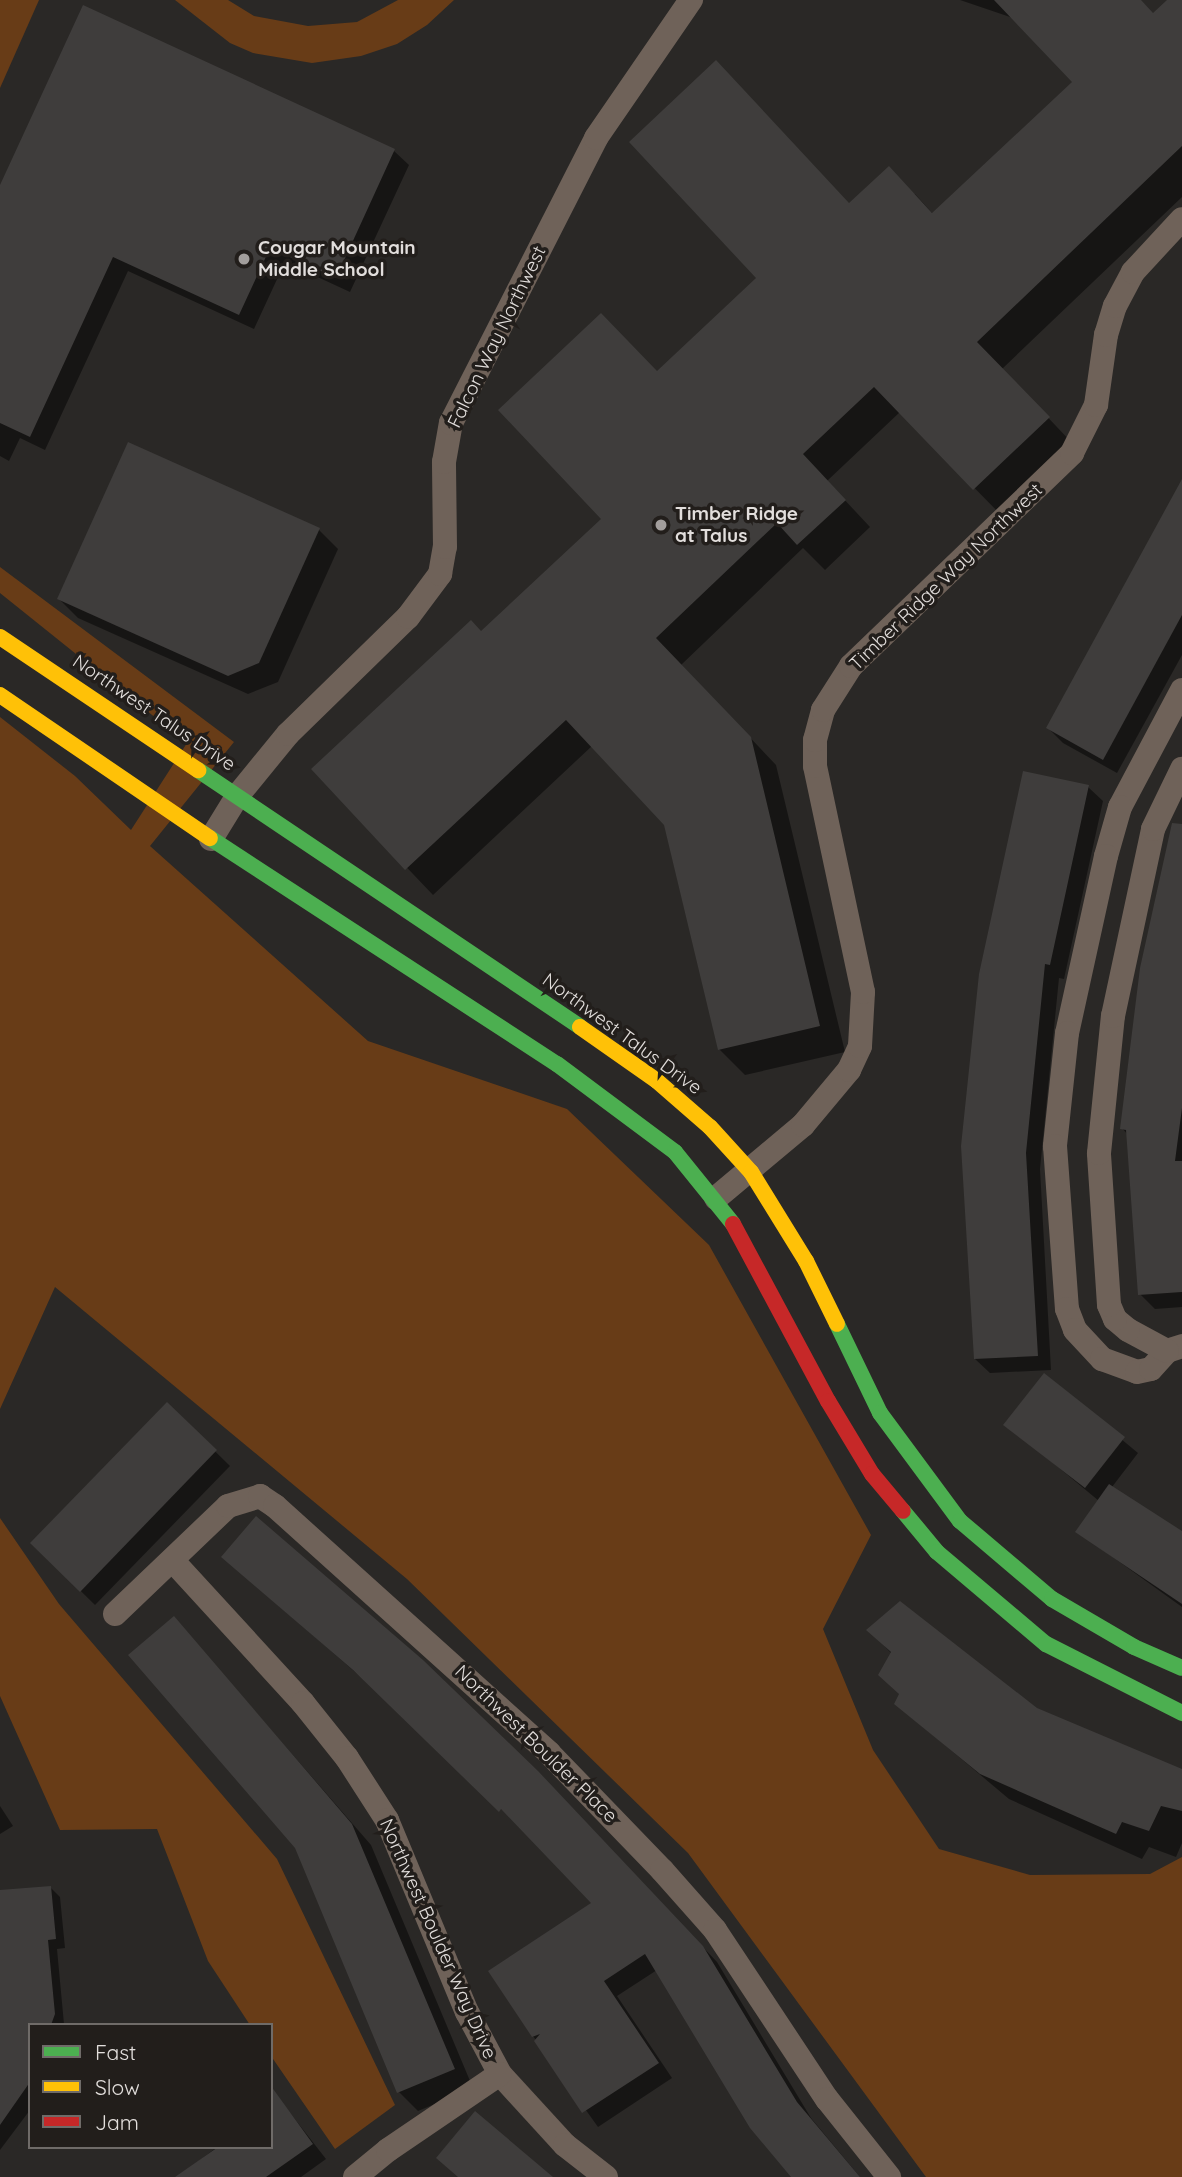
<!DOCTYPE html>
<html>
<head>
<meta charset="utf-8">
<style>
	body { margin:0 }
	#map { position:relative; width:1182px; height:2177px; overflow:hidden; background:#2a2826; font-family:Quicksand,sans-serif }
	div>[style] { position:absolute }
	.green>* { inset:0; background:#683c17 }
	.shadow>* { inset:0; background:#0007 }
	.building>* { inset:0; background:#3f3d3c }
	.street>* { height:24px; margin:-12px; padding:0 12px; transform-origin:12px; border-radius:12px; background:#6f6259 }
	.fast>* { height:16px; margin:-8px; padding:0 8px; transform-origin:8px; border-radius:8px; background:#4caf50 }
	.slow>* { height:16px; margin:-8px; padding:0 8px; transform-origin:8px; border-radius:8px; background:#ffc107 }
	.jam>* { height:16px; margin:-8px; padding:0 8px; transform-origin:8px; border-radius:8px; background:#c62828 }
	.dots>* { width:19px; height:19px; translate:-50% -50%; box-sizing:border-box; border:4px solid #221e1b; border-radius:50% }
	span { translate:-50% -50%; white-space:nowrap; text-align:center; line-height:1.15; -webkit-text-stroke:7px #221e1b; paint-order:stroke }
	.poi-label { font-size:19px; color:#e2dedc; font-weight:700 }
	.left { translate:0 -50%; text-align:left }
	.street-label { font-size:19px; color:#e2dedc }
	.legend { position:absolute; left:28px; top:2023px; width:245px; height:126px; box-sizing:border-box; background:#221e1b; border:2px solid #6f6b68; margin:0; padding:9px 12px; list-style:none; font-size:21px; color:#e2dedc }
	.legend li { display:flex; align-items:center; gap:14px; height:35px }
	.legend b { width:35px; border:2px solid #6f6b68 }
</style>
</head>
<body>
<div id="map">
	<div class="green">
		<i style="clip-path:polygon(0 0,39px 0,0 88px)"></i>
		<i style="clip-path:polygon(175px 0,228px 0,254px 16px,308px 26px,357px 22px,398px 0,454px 0,427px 25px,397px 44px,361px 56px,312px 63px,253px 53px,230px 43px)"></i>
		<i style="clip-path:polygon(0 567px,234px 742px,150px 846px,368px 1041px,567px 1109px,709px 1245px,871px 1535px,823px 1629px,873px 1750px,939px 1849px,1030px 1875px,1150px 1874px,1182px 1857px,1182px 2177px,926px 2177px,688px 1853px,407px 1579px,55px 1287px,0 1409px,0 717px,75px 776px,131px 830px,187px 743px,0 593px)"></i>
		<i style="clip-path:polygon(0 1518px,59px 1604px,277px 1859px,395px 2105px,335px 2149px,271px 2056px,271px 2025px,250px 2025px,208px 1961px,157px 1829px,60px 1830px,0 1696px)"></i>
	</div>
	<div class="shadow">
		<i style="clip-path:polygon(960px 0,1140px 0,1154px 15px,1170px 0,1182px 0,1182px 197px,1002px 369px,1074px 445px,1001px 515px,900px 412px,827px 481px,870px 527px,825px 570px,803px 548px,681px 665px,776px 765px,845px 1052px,745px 1075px,719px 1049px,665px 824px,592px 746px,433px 895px,314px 770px,481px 633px,603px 519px,657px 373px,850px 205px,915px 194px,933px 214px,1074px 83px,1013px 18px)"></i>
		<i style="clip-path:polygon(394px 151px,409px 165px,350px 292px,285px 262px,254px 329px,128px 271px,45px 450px,20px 438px,9px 461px,0 456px,0 189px)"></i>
		<i style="clip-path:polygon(1182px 485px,1182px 655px,1117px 773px,1063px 743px,1048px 728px)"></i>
		<i style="clip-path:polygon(319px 530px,338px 549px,278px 682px,248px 694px,78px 618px,59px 599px)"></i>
		<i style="clip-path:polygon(1088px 787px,1103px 801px,1064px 979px,1059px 978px,1040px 1169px,1051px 1370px,990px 1373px,975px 1359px,963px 1146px)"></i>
		<i style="clip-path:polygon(1182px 842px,1182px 1307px,1155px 1309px,1140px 1294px,1128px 1135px,1122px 1128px)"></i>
		<i style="clip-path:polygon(1044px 1375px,1138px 1453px,1112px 1487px,1182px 1533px,1182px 1607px,1078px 1532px,1099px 1501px,1006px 1424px)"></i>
		<i style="clip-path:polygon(167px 1404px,230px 1466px,95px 1605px,32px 1543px)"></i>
		<i style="clip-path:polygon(223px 1557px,553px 1788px,717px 1962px,811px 2118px,860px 2177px,794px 2177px,657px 1970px,617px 1996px,672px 2078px,598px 2127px,533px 2036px,593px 1903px,516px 1823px,370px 1685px)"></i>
		<i style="clip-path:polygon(174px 1618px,371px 1845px,473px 2088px,418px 2111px,399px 2092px,296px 1847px)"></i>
		<i style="clip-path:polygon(869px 1630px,1037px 1710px,1182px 1771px,1182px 1843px,1176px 1857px,1149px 1847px,1142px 1859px,1009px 1799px,896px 1704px,900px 1695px,892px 1654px)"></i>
		<i style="clip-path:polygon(0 1806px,13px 1826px,0 1834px)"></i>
		<i style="clip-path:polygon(50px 1887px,60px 1897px,65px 1948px,57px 1949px,64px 2024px,30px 2025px,30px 2110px,0 2150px,0 1892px)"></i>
		<i style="clip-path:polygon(273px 2091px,326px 2159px,301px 2177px,178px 2177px,217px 2147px,271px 2147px)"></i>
	</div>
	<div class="building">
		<i style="clip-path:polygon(994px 0,1141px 0,1153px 13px,1167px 0,1182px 0,1182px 146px,977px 342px,1050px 417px,973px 490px,874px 387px,803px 454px,846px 500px,797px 545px,777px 523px,656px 638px,751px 737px,820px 1026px,718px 1050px,664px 825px,566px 720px,405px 870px,311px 769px,471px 620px,481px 631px,601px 519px,498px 410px,601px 313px,657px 371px,756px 278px,629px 142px,716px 60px,849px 203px,889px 166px,932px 213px,1072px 82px)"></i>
		<i style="clip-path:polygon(83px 5px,395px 149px,336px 278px,270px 248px,239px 315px,113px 257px,30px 437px,0 423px,0 185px)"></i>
		<i style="clip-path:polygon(128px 442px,320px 528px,259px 663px,228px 676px,57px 599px)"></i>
		<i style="clip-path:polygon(1182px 479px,1182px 615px,1103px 760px,1046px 728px)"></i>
		<i style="clip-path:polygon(1023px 771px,1089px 785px,1050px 965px,1045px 964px,1026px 1153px,1038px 1356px,974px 1359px,961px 1146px,979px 974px)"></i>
		<i style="clip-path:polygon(1172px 823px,1182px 824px,1182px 1108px,1175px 1161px,1182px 1161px,1182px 1292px,1138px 1295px,1126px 1130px,1120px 1129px,1140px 968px)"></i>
		<i style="clip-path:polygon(1044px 1373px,1125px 1437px,1085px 1488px,1003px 1425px)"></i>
		<i style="clip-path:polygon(167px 1402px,217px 1450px,80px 1592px,30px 1543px)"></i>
		<i style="clip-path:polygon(1109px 1484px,1182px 1531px,1182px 1604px,1075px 1532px)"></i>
		<i style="clip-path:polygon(256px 1516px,423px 1660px,538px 1771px,703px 1946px,797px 2102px,860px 2177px,791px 2177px,750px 2128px,645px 1954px,604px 1981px,659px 2063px,582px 2113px,534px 2041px,540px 2034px,532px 2037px,488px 1971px,591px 1903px,501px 1809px,499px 1812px,353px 1670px,221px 1557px)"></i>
		<i style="clip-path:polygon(900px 1601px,1037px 1708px,1182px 1769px,1182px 1811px,1161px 1806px,1149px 1831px,1122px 1822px,1116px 1834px,980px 1774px,894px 1704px,899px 1694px,878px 1675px,891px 1652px,866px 1630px)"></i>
		<i style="clip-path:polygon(174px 1616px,352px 1824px,455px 2069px,397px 2093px,295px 1848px,128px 1655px)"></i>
		<i style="clip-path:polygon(51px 1886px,56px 1939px,48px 1940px,55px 2014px,51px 2025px,30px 2025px,30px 2082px,0 2125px,0 1890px)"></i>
		<i style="clip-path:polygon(271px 2086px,313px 2144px,266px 2177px,175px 2177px,218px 2147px,271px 2147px)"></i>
		<i style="clip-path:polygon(475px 2111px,553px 2177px,458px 2177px,436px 2158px)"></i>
	</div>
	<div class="street">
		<i style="left:1182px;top:690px;width:132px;rotate:117.9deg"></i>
		<i style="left:1120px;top:807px;width:51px;rotate:105.9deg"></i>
		<i style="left:1106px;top:856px;width:181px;rotate:102.4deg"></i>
		<i style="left:1067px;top:1033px;width:114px;rotate:96.1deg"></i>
		<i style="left:1055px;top:1146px;width:163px;rotate:85.8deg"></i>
		<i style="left:1067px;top:1309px;width:22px;rotate:69deg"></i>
		<i style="left:1075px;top:1330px;width:40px;rotate:47deg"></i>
		<i style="left:1102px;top:1359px;width:37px;rotate:20deg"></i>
		<i style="left:1137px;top:1372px;width:14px;rotate:-12deg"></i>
		<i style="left:1151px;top:1369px;width:24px;rotate:-48deg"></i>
		<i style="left:1167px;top:1351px;width:16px;rotate:-18deg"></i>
		<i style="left:211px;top:839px;width:52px;rotate:-58.5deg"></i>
		<i style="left:238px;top:795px;width:79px;rotate:-50.7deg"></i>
		<i style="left:288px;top:734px;width:168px;rotate:-44.3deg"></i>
		<i style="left:408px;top:617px;width:54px;rotate:-53.3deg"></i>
		<i style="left:440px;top:574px;width:27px;rotate:-80deg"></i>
		<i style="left:445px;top:547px;width:85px;rotate:-90.7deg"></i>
		<i style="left:444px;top:462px;width:40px;rotate:-80deg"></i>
		<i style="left:451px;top:423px;width:320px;rotate:-63deg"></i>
		<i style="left:596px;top:138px;width:168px;rotate:-55.5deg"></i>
		<i style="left:716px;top:1198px;width:114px;rotate:-40deg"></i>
		<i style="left:803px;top:1125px;width:72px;rotate:-50.1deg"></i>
		<i style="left:849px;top:1070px;width:26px;rotate:-65deg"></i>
		<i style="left:860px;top:1046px;width:54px;rotate:-86.8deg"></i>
		<i style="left:863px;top:992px;width:231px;rotate:-102deg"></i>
		<i style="left:815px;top:766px;width:26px;rotate:-90deg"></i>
		<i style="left:815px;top:740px;width:31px;rotate:-75deg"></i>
		<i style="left:823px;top:710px;width:52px;rotate:-57.5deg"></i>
		<i style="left:851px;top:666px;width:307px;rotate:-43.9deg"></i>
		<i style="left:1072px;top:453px;width:54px;rotate:-63.4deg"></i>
		<i style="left:1096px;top:405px;width:71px;rotate:-81.9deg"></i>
		<i style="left:1106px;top:335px;width:30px;rotate:-73deg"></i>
		<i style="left:1115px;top:306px;width:38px;rotate:-62deg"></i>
		<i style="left:1133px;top:272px;width:72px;rotate:-47.2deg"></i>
		<i style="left:1167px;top:1351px;width:44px;rotate:-151.7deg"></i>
		<i style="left:1128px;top:1330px;width:17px;rotate:-140deg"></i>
		<i style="left:1115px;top:1319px;width:15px;rotate:-113deg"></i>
		<i style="left:1109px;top:1305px;width:152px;rotate:-93.8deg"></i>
		<i style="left:1099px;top:1153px;width:138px;rotate:-84.2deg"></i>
		<i style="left:1113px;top:1016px;width:191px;rotate:-77.9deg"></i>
		<i style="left:1153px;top:829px;width:67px;rotate:-64.2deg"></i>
		<i style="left:173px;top:1561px;width:193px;rotate:47.5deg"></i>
		<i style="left:303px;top:1703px;width:70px;rotate:51.3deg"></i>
		<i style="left:347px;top:1758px;width:74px;rotate:57.2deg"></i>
		<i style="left:387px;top:1820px;width:208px;rotate:67.4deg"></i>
		<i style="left:467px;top:2012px;width:70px;rotate:62deg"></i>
		<i style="left:500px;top:2074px;width:96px;rotate:47.5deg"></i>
		<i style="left:565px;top:2145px;width:52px;rotate:38deg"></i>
		<i style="left:115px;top:1614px;width:156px;rotate:-43.7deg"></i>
		<i style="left:228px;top:1506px;width:34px;rotate:-17deg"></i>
		<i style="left:260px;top:1496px;width:18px;rotate:34deg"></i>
		<i style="left:275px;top:1506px;width:369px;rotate:42deg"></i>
		<i style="left:549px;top:1753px;width:163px;rotate:46deg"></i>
		<i style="left:662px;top:1870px;width:80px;rotate:48.5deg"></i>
		<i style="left:715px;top:1930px;width:203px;rotate:56.5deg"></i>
		<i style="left:827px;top:2099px;width:100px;rotate:51.5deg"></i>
		<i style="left:355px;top:2177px;width:43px;rotate:-39.3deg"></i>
		<i style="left:388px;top:2150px;width:135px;rotate:-34.2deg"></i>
	</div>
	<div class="fast">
		<i style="left:198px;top:770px;width:460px;rotate:33.9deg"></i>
		<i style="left:210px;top:838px;width:414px;rotate:33.1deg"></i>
		<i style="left:557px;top:1064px;width:147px;rotate:36.7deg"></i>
		<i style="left:675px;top:1152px;width:92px;rotate:51.1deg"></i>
		<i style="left:837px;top:1324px;width:99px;rotate:64.2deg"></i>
		<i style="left:880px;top:1413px;width:134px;rotate:53.5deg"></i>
		<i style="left:960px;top:1521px;width:121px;rotate:40.3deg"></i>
		<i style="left:1052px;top:1599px;width:95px;rotate:30.3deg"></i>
		<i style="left:1134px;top:1647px;width:52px;rotate:23.6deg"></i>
		<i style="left:903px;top:1511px;width:53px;rotate:50.3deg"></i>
		<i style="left:937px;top:1552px;width:143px;rotate:40.2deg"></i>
		<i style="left:1046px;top:1644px;width:153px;rotate:26.9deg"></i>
	</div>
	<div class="slow">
		<i style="left:0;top:637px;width:239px;rotate:33.9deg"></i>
		<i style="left:0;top:695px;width:254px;rotate:34.3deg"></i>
		<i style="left:580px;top:1027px;width:94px;rotate:35deg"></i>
		<i style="left:657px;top:1081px;width:70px;rotate:41deg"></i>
		<i style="left:710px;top:1127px;width:61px;rotate:47.7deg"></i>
		<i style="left:751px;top:1172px;width:105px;rotate:58.3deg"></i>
		<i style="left:806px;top:1261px;width:70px;rotate:63.8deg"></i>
	</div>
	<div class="jam">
		<i style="left:733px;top:1224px;width:201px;rotate:61.8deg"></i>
		<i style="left:828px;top:1401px;width:85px;rotate:58.9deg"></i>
		<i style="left:872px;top:1474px;width:48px;rotate:50deg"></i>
	</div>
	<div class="dots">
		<i style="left:244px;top:259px;background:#a29e9c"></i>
		<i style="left:661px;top:525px;background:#a29e9c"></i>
	</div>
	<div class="poi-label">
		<span class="left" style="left:258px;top:259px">Cougar Mountain<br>Middle School</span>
		<span class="left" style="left:675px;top:525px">Timber Ridge<br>at Talus</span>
	</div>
	<div class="street-label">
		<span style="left:497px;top:337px;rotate:-64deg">Falcon Way Northwest</span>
		<span style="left:946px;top:577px;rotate:-44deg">Timber Ridge Way Northwest</span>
		<span style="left:154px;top:713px;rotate:34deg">Northwest Talus Drive</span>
		<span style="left:622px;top:1034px;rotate:36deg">Northwest Talus Drive</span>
		<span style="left:536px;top:1744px;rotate:44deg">Northwest Boulder Place</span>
		<span style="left:438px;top:1939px;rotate:66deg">Northwest Boulder Way Drive</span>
	</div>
	<ul class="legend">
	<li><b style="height:9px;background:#4caf50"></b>Fast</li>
	<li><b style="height:9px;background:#ffc107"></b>Slow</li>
	<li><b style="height:9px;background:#c62828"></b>Jam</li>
	</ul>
</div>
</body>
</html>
